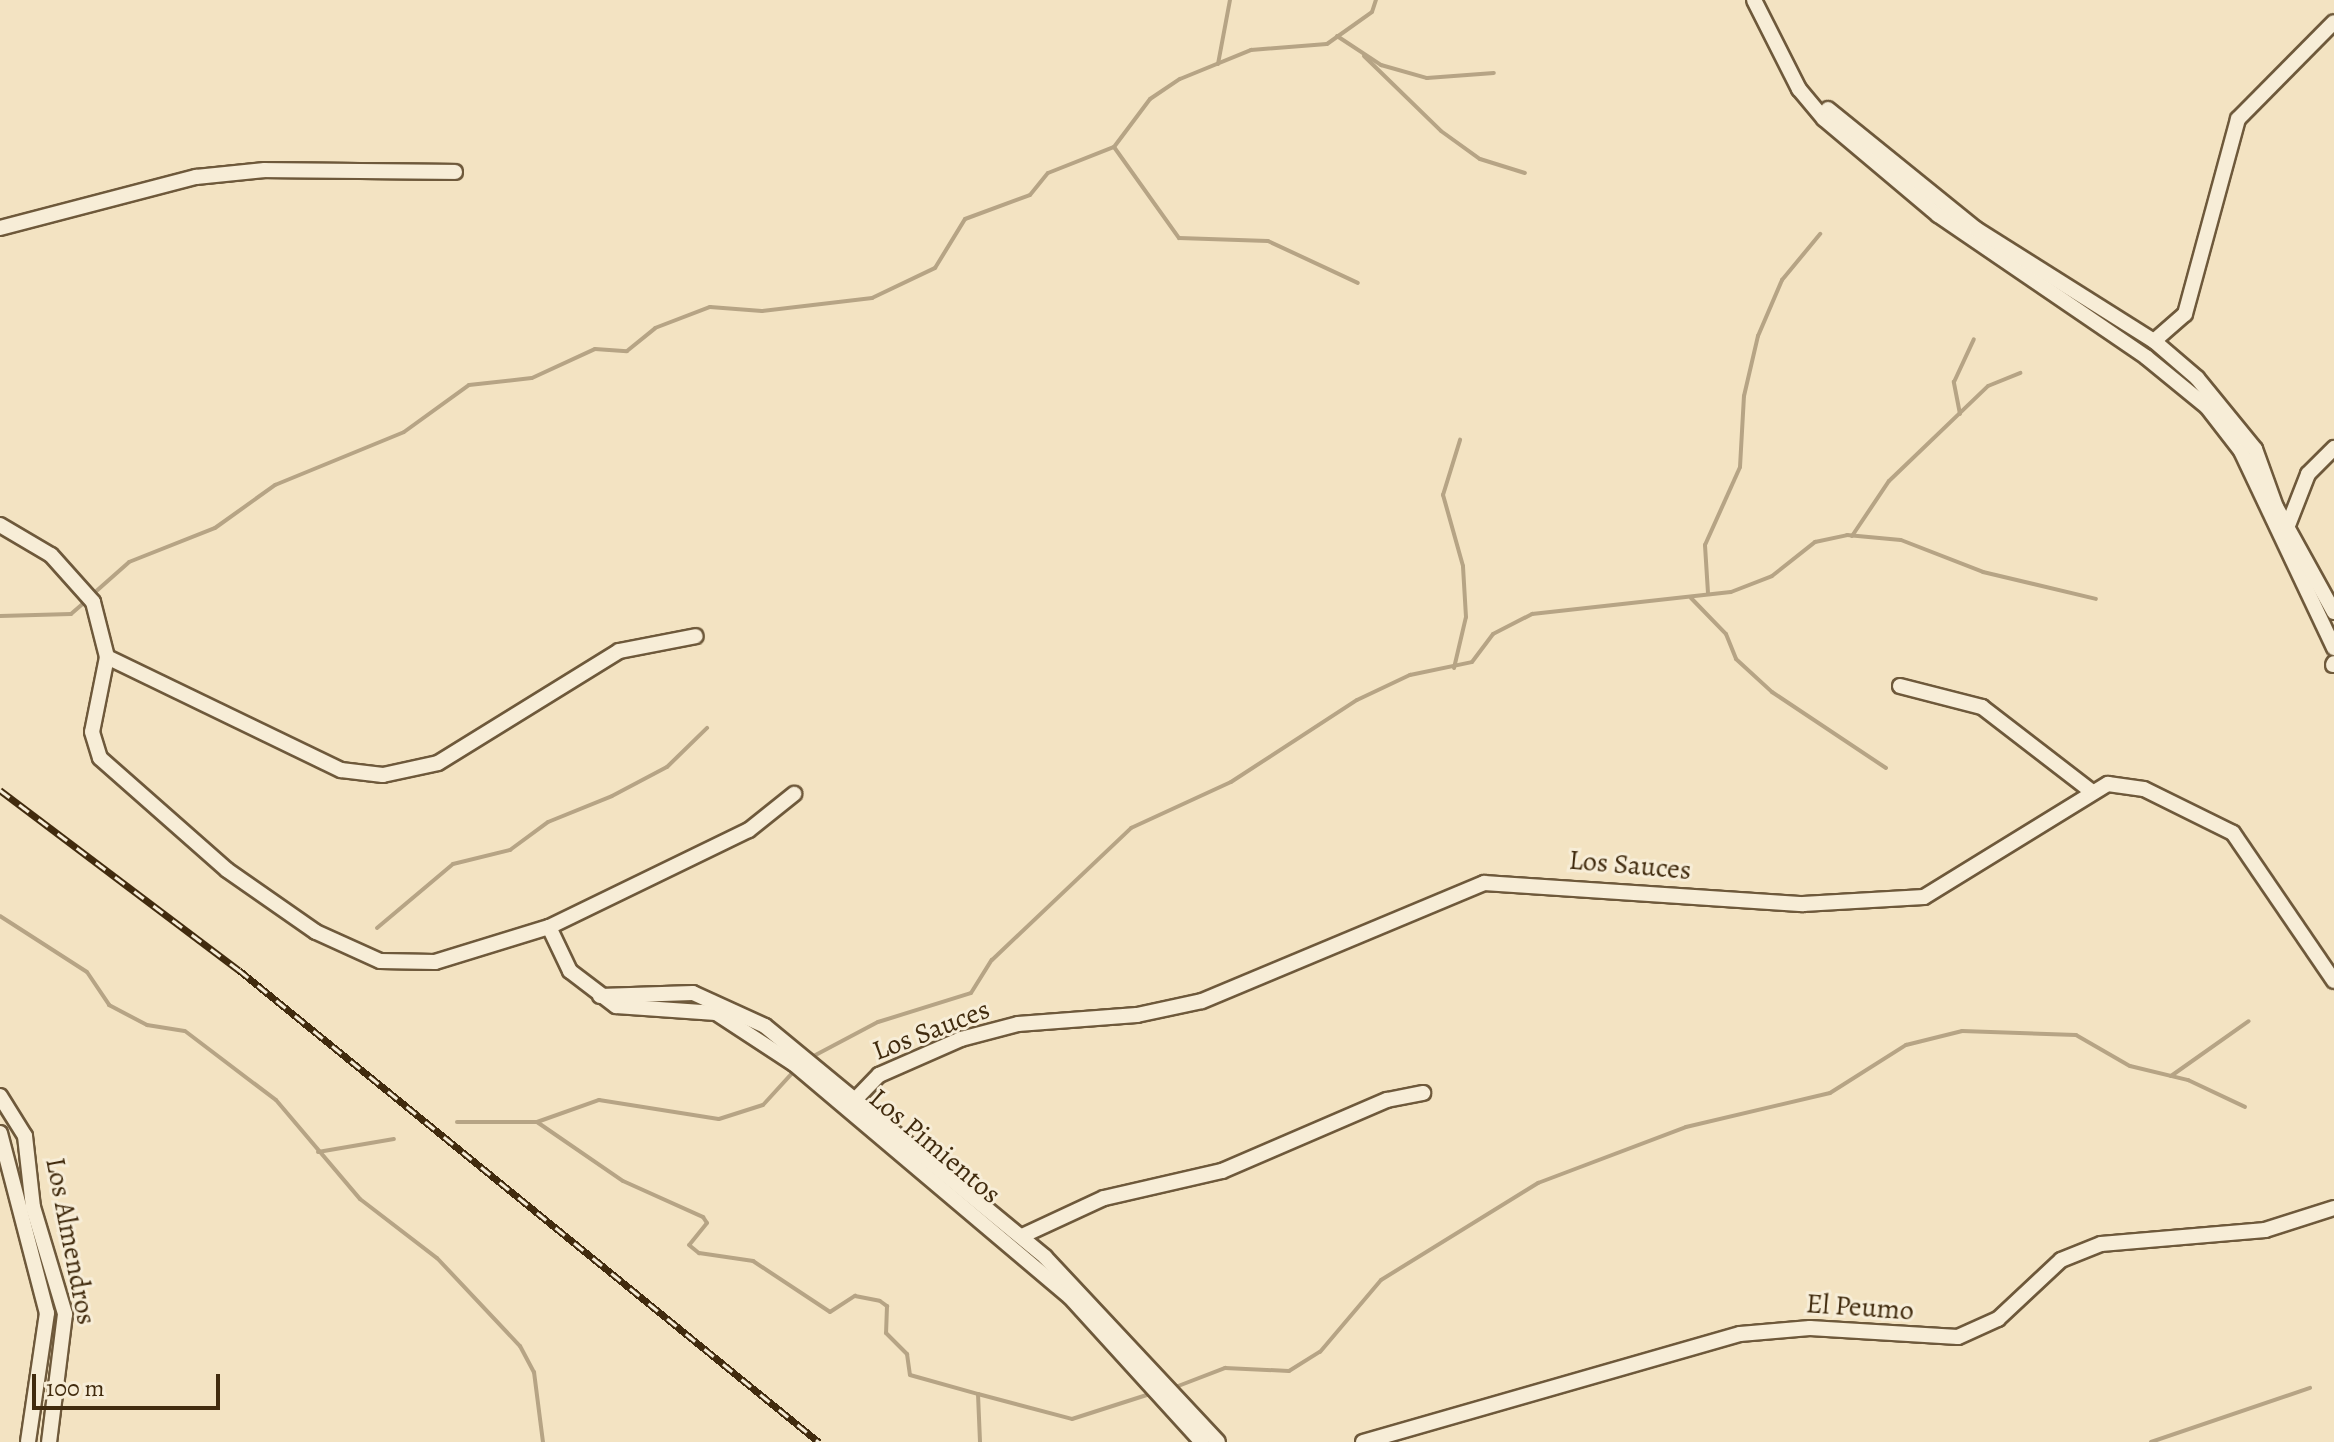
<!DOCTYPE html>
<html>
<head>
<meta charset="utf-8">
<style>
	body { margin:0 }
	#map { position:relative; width:2334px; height:1442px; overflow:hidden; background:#f3e3c2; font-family:Alegreya,serif }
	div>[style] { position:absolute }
	.stream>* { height:4px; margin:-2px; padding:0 2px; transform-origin:2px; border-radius:2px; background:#b6a485 }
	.roads { filter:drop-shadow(2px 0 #6e593b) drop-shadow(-2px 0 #6e593b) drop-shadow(0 2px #6e593b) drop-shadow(0 -2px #6e593b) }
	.street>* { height:14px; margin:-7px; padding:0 7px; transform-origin:7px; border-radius:7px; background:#f7edd7 }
	.rail>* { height:7px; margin-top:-3.5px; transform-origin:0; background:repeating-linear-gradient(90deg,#f7edd7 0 12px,#412b0e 0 24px); box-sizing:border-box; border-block:2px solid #412b0e }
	span { translate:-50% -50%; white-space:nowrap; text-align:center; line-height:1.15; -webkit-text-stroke:6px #f7edd7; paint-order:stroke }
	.street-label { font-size:28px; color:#412b0e }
	.scale { position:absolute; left:32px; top:1374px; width:188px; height:36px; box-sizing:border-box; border:4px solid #412b0e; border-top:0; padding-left:10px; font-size:24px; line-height:28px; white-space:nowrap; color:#412b0e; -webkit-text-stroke:6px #f7edd7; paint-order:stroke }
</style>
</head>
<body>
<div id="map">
	<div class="stream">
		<i style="left:1337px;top:36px;width:53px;rotate:33.4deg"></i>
		<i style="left:1381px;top:65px;width:48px;rotate:15.8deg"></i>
		<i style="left:1427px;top:78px;width:67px;rotate:-4.3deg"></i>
		<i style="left:1364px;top:56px;width:107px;rotate:44.2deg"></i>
		<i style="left:1441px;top:131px;width:48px;rotate:35.7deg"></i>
		<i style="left:1480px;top:159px;width:47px;rotate:17.3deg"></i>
		<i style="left:1218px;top:64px;width:65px;rotate:-79.4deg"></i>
		<i style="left:1114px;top:147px;width:112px;rotate:54.5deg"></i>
		<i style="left:1179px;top:238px;width:89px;rotate:1.9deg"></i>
		<i style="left:1268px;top:241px;width:99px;rotate:25deg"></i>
		<i style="left:1960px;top:414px;width:33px;rotate:-101deg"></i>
		<i style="left:1954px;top:382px;width:47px;rotate:-65.1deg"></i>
		<i style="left:1852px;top:536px;width:66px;rotate:-56.1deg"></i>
		<i style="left:1889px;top:481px;width:137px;rotate:-43.8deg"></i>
		<i style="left:1988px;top:386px;width:35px;rotate:-22deg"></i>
		<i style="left:1708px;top:593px;width:48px;rotate:-93.6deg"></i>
		<i style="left:1705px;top:545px;width:85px;rotate:-65.8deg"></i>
		<i style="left:1740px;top:467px;width:71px;rotate:-86.8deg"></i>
		<i style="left:1744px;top:396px;width:62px;rotate:-76.9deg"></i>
		<i style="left:1758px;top:336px;width:61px;rotate:-66.8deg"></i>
		<i style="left:1782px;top:280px;width:60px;rotate:-50.4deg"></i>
		<i style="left:93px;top:594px;width:48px;rotate:-41.6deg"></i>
		<i style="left:129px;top:562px;width:92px;rotate:-21.6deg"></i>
		<i style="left:215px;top:528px;width:74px;rotate:-35.6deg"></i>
		<i style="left:275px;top:485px;width:139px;rotate:-22.3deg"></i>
		<i style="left:404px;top:432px;width:80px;rotate:-35.9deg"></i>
		<i style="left:469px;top:385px;width:63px;rotate:-6.3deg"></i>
		<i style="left:532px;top:378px;width:69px;rotate:-24.7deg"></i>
		<i style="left:595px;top:349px;width:32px;rotate:4deg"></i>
		<i style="left:627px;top:351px;width:36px;rotate:-39deg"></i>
		<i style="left:655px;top:328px;width:59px;rotate:-20.9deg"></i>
		<i style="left:710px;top:307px;width:52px;rotate:4.4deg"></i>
		<i style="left:762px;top:311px;width:111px;rotate:-6.7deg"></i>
		<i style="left:872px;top:298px;width:70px;rotate:-25.5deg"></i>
		<i style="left:935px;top:268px;width:57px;rotate:-58.5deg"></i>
		<i style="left:965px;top:219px;width:69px;rotate:-20.3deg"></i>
		<i style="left:1030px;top:195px;width:28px;rotate:-51deg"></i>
		<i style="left:1048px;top:173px;width:71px;rotate:-21.5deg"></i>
		<i style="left:1114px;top:147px;width:60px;rotate:-53.1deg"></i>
		<i style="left:1150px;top:99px;width:36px;rotate:-34deg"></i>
		<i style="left:1180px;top:79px;width:77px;rotate:-22.2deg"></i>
		<i style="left:1251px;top:50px;width:76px;rotate:-4.5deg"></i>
		<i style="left:1327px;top:44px;width:55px;rotate:-35.4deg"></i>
		<i style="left:1372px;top:12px;width:13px;rotate:-72deg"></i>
		<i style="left:1691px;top:598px;width:50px;rotate:45.8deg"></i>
		<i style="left:1726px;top:634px;width:27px;rotate:68deg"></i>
		<i style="left:1736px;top:659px;width:49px;rotate:42.5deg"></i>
		<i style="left:1772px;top:692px;width:137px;rotate:33.7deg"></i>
		<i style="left:0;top:616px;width:71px;rotate:-1.6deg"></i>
		<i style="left:71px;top:614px;width:21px;rotate:-41deg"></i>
		<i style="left:1454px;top:668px;width:52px;rotate:-76.8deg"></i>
		<i style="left:1466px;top:617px;width:51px;rotate:-93.4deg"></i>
		<i style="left:1463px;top:566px;width:74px;rotate:-105.7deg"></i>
		<i style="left:1443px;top:495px;width:58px;rotate:-72.8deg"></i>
		<i style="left:0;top:916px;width:103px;rotate:32.8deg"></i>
		<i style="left:87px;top:972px;width:40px;rotate:56deg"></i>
		<i style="left:109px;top:1005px;width:43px;rotate:27.8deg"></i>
		<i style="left:147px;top:1025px;width:38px;rotate:9deg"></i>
		<i style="left:185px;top:1031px;width:114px;rotate:37.2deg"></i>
		<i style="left:276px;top:1100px;width:130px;rotate:49.7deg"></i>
		<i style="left:360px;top:1199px;width:97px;rotate:37.5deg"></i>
		<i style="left:437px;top:1258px;width:121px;rotate:46.7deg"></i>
		<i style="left:520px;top:1346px;width:30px;rotate:62deg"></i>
		<i style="left:534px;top:1372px;width:71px;rotate:82.7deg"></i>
		<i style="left:377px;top:928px;width:99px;rotate:-40.1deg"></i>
		<i style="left:453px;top:864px;width:59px;rotate:-13.8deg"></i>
		<i style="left:510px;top:850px;width:47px;rotate:-36.4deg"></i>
		<i style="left:548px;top:822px;width:69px;rotate:-22.1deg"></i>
		<i style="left:612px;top:796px;width:62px;rotate:-27.8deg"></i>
		<i style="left:667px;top:767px;width:56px;rotate:-44.3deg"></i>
		<i style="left:808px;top:1059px;width:79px;rotate:-27.9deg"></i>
		<i style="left:878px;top:1022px;width:97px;rotate:-17.3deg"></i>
		<i style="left:971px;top:993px;width:39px;rotate:-58deg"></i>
		<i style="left:992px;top:960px;width:192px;rotate:-43.5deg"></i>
		<i style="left:1131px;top:828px;width:110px;rotate:-24.7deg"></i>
		<i style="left:1231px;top:782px;width:150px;rotate:-33.1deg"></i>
		<i style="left:1357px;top:700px;width:59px;rotate:-25.3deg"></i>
		<i style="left:1410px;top:675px;width:63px;rotate:-11.8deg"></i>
		<i style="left:1472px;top:662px;width:35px;rotate:-53deg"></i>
		<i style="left:1493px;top:634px;width:44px;rotate:-27.1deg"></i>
		<i style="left:1532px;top:614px;width:200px;rotate:-6.3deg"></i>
		<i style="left:1731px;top:592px;width:44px;rotate:-21.3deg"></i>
		<i style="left:1772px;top:576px;width:55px;rotate:-38.3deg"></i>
		<i style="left:1815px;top:542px;width:33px;rotate:-12deg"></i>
		<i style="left:1847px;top:535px;width:54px;rotate:5.3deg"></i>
		<i style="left:1901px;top:540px;width:88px;rotate:21.3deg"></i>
		<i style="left:1983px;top:572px;width:116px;rotate:13.4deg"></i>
		<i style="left:2171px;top:1076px;width:95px;rotate:-35.2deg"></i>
		<i style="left:457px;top:1122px;width:80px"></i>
		<i style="left:537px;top:1122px;width:104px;rotate:34.5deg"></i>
		<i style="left:623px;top:1181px;width:88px;rotate:24.2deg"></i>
		<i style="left:703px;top:1217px;width:7px;rotate:56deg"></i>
		<i style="left:707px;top:1223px;width:28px;rotate:129deg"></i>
		<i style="left:689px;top:1245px;width:13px;rotate:39deg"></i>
		<i style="left:699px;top:1253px;width:55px;rotate:8.4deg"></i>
		<i style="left:753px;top:1261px;width:92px;rotate:33.5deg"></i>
		<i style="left:830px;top:1312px;width:30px;rotate:-33deg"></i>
		<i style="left:855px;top:1296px;width:25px;rotate:11deg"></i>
		<i style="left:880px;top:1301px;width:9px;rotate:36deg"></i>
		<i style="left:887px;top:1306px;width:27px;rotate:92deg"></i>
		<i style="left:886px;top:1333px;width:30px;rotate:45deg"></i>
		<i style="left:907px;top:1354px;width:21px;rotate:82deg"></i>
		<i style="left:910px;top:1375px;width:71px;rotate:15.6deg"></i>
		<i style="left:978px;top:1394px;width:48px;rotate:87.6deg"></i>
		<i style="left:537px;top:1122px;width:66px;rotate:-19.5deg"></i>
		<i style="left:599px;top:1100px;width:121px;rotate:9deg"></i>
		<i style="left:719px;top:1119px;width:46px;rotate:-17.7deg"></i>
		<i style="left:763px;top:1105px;width:47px;rotate:-47.6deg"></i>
		<i style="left:318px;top:1152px;width:77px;rotate:-9.7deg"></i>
		<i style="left:1173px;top:1388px;width:56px;rotate:-21deg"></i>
		<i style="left:1225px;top:1368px;width:64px;rotate:2.7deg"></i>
		<i style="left:1289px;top:1371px;width:36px;rotate:-32deg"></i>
		<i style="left:1320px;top:1352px;width:94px;rotate:-49.7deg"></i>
		<i style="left:1381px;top:1280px;width:185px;rotate:-31.7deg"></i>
		<i style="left:1538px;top:1183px;width:158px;rotate:-20.7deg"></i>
		<i style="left:1686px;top:1127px;width:148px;rotate:-13.3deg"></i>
		<i style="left:1830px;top:1093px;width:90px;rotate:-32.3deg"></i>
		<i style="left:1906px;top:1045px;width:58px;rotate:-14deg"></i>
		<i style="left:1962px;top:1031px;width:114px;rotate:2deg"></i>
		<i style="left:2076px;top:1035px;width:62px;rotate:29.9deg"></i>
		<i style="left:2130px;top:1066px;width:60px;rotate:13.6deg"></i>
		<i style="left:2188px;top:1080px;width:63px;rotate:25.3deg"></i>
		<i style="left:978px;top:1394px;width:97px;rotate:14.9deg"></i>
		<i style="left:1072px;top:1419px;width:85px;rotate:-17.8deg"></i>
		<i style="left:2151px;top:1442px;width:168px;rotate:-18.8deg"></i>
	</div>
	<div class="roads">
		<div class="street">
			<i style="left:1754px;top:0;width:100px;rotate:63.2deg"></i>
			<i style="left:1799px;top:89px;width:39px;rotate:50deg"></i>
			<i style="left:1824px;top:119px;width:149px;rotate:40.1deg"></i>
			<i style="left:1938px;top:215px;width:252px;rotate:34.3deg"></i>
			<i style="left:2146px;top:357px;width:79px;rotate:39.3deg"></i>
			<i style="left:2207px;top:407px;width:56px;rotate:52.3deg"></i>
			<i style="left:2241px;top:451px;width:218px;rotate:64.7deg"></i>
			<i style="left:1828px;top:109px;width:191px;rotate:39deg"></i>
			<i style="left:1976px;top:229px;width:210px;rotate:32.2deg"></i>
			<i style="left:2154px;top:341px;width:57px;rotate:40.7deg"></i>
			<i style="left:2197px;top:378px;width:92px;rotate:50.8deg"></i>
			<i style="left:2255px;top:449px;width:62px;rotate:70.1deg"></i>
			<i style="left:2276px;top:507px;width:120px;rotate:61.1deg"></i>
			<i style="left:0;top:228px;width:203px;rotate:-14.6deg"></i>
			<i style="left:196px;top:177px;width:69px;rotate:-5.8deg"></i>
			<i style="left:265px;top:170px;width:190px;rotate:0.6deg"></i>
			<i style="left:2154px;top:341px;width:41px;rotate:-41.1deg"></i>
			<i style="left:2185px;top:314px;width:202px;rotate:-74.8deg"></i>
			<i style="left:2238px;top:119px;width:136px;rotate:-45.3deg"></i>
			<i style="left:0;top:525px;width:59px;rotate:30.5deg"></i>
			<i style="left:51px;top:555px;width:63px;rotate:48.2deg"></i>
			<i style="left:93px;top:602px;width:57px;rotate:75.7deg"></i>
			<i style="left:107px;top:657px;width:76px;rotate:101.3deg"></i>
			<i style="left:92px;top:732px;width:27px;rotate:73deg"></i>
			<i style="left:100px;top:758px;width:169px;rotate:41.4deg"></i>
			<i style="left:227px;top:870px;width:108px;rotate:34.9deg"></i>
			<i style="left:316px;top:932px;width:70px;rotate:24.4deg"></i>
			<i style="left:380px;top:961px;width:55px;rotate:1deg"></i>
			<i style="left:435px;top:962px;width:119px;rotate:-17.1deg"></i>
			<i style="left:549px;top:927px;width:222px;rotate:-25.9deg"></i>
			<i style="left:749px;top:830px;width:58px;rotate:-38.7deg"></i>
			<i style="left:2287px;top:528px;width:58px;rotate:-68.7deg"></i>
			<i style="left:2308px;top:474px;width:37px;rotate:-45deg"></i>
			<i style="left:107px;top:657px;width:260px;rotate:25.8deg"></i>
			<i style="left:341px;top:770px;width:42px;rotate:6.8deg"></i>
			<i style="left:383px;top:775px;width:56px;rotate:-12.3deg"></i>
			<i style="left:438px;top:763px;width:213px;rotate:-31.7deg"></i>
			<i style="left:619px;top:651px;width:78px;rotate:-11deg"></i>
			<i style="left:2333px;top:665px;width:2px;rotate:-63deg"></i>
			<i style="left:1900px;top:686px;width:85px;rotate:14.4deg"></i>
			<i style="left:1982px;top:707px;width:138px;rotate:37.6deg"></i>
			<i style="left:549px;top:927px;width:49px;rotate:64.5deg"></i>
			<i style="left:570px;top:971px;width:58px;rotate:37.3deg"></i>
			<i style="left:616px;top:1006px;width:100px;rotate:4deg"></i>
			<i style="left:716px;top:1013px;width:93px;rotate:33.2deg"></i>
			<i style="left:794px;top:1064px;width:361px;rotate:40.2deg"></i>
			<i style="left:1070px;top:1297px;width:196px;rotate:47.7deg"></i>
			<i style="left:600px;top:996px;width:93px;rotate:-1.8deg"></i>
			<i style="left:693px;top:993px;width:79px;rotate:24.6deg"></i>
			<i style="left:765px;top:1026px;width:363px;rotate:39.5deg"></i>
			<i style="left:1045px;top:1257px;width:253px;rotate:46.9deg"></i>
			<i style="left:0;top:1096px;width:47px;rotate:58deg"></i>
			<i style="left:25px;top:1136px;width:71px;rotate:83.6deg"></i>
			<i style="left:33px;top:1207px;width:112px;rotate:73.3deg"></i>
			<i style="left:65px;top:1314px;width:129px;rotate:97.1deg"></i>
			<i style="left:848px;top:1107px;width:45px;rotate:-45.9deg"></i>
			<i style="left:879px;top:1075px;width:90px;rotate:-23.7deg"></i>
			<i style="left:961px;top:1039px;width:59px;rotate:-14.7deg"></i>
			<i style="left:1018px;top:1024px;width:119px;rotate:-4.3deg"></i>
			<i style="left:1137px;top:1015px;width:66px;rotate:-12.2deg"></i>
			<i style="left:1202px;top:1001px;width:306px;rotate:-22.7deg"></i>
			<i style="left:1484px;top:883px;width:320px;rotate:3.8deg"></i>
			<i style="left:1803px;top:904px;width:121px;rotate:-3.3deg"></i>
			<i style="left:1924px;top:897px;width:216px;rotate:-31.6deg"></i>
			<i style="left:2108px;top:784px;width:36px;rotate:8deg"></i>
			<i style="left:2144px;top:789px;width:99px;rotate:26.3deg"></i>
			<i style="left:2233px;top:833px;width:179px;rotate:55.7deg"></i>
			<i style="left:0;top:1133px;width:186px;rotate:75.4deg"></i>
			<i style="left:47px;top:1313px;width:130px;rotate:98.4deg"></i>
			<i style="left:1022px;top:1236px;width:90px;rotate:-24.9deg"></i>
			<i style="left:1104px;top:1198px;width:121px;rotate:-12.9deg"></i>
			<i style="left:1222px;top:1171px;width:180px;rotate:-23.3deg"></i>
			<i style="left:1387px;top:1100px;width:37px;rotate:-11deg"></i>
			<i style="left:1363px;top:1442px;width:392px;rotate:-16deg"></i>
			<i style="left:1740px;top:1334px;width:70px;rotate:-4.9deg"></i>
			<i style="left:1810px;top:1328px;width:148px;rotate:3.5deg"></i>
			<i style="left:1958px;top:1337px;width:44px;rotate:-24.2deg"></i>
			<i style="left:1998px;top:1319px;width:86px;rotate:-43.1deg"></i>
			<i style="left:2061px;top:1260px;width:43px;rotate:-21.8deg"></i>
			<i style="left:2101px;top:1244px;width:165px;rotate:-4.9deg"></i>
			<i style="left:2265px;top:1230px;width:72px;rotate:-17.7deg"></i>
		</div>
	</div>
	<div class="rail">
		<i style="left:0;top:790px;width:299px;rotate:37deg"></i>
		<i style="left:239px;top:970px;width:748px;rotate:39.14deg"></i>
	</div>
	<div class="street-label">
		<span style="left:1630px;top:865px;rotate:5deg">Los Sauces</span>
		<span style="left:931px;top:1030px;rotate:-21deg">Los Sauces</span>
		<span style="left:935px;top:1146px;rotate:40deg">Los Pimientos</span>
		<span style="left:71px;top:1241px;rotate:79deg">Los Almendros</span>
		<span style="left:1860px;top:1307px;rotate:4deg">El Peumo</span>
	</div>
	<div class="scale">100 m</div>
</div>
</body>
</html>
